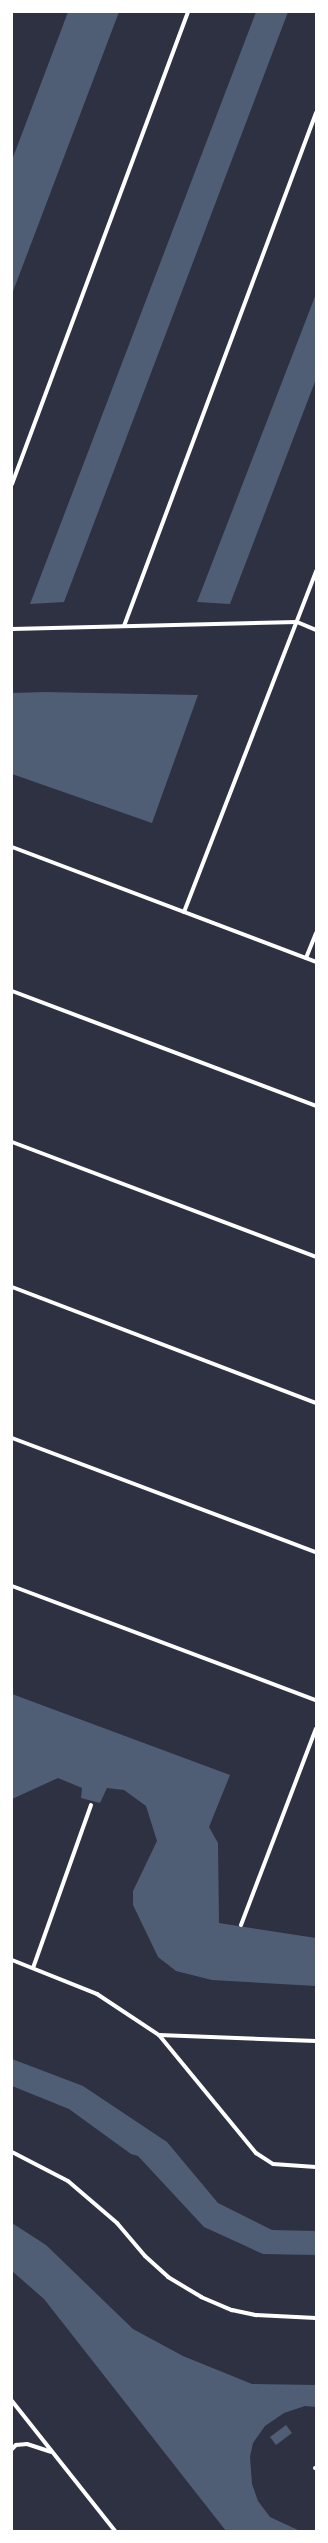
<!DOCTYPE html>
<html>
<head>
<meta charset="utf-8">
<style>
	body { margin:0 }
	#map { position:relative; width:328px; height:2543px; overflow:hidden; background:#2d3142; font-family:Spectral,serif }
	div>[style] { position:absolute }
	.water>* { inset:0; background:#4f5d75 }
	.minor>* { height:4px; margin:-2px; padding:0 2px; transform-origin:2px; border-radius:2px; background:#fff }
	span { translate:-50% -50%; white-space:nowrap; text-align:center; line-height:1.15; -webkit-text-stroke:4px #fff; paint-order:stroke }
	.frame { position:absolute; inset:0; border:13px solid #fff; pointer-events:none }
</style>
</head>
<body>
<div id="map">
	<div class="water">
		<i style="clip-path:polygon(68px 12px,119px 12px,12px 294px,12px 160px)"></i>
		<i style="clip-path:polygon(256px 12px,288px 12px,64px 602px,30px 604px)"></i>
		<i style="clip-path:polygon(316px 294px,316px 379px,230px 604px,197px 602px)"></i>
		<i style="clip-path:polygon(44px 692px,198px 695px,152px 823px,12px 774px,12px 693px)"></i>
		<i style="clip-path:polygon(12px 1694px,230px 1775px,209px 1827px,218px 1843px,219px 1923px,316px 1938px,316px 1986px,212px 1980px,176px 1971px,158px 1957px,133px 1905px,133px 1891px,157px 1841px,146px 1806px,124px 1790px,107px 1788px,100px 1803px,81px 1798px,82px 1788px,58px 1778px,12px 1799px)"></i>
		<i style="clip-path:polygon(12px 2059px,83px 2086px,167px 2142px,218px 2203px,272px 2230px,316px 2231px,316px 2255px,263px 2254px,204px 2227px,138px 2156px,131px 2154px,69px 2109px,12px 2086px)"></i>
		<i style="clip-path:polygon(12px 2223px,46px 2245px,133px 2329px,183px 2356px,252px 2384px,316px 2385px,316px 2407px,305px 2406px,284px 2413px,265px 2426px,253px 2443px,250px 2457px,252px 2484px,258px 2501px,270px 2517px,300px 2531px,226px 2531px,44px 2299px,12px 2271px)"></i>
		<i style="clip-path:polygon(286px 2425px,292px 2433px,276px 2445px,270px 2437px)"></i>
	</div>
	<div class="minor">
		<i style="left:12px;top:484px;width:504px;rotate:-69.55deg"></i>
		<i style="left:124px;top:626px;width:548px;rotate:-69.48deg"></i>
		<i style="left:12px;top:629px;width:285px;rotate:-1.4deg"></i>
		<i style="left:297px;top:622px;width:21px;rotate:23deg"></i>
		<i style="left:12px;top:847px;width:325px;rotate:20.7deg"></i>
		<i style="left:184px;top:912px;width:366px;rotate:-68.8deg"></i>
		<i style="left:306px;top:958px;width:27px;rotate:-68deg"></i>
		<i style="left:12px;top:991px;width:325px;rotate:20.7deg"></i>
		<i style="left:12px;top:1142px;width:325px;rotate:20.7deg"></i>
		<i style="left:12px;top:1287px;width:325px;rotate:20.9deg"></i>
		<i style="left:12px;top:1438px;width:325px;rotate:20.6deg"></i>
		<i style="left:12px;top:1586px;width:325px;rotate:20.6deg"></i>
		<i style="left:241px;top:1925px;width:210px;rotate:-69.1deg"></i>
		<i style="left:12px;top:1960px;width:92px;rotate:21.8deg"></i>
		<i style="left:97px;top:1994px;width:74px;rotate:33.5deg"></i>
		<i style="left:159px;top:2035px;width:157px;rotate:2.2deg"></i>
		<i style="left:33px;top:1968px;width:173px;rotate:-70.4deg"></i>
		<i style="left:159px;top:2035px;width:153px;rotate:50.6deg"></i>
		<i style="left:256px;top:2153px;width:20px;rotate:33deg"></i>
		<i style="left:273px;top:2164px;width:43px;rotate:4deg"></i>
		<i style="left:12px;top:2152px;width:63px;rotate:27.4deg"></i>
		<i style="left:68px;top:2181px;width:65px;rotate:40.6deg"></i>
		<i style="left:117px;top:2223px;width:43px;rotate:49.7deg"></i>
		<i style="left:145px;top:2256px;width:31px;rotate:42deg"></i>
		<i style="left:168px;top:2277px;width:39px;rotate:31deg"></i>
		<i style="left:201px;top:2297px;width:34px;rotate:23deg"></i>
		<i style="left:232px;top:2310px;width:25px;rotate:12deg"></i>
		<i style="left:256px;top:2315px;width:60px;rotate:2.9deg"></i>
		<i style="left:12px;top:2401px;width:166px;rotate:51.6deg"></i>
		<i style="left:12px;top:2449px;width:6px;rotate:-45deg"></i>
		<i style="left:16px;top:2445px;width:11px;rotate:-5deg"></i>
		<i style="left:27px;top:2444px;width:25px;rotate:18deg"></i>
		<i style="left:315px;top:2468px;width:1px"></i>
	</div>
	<div class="frame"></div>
</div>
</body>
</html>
